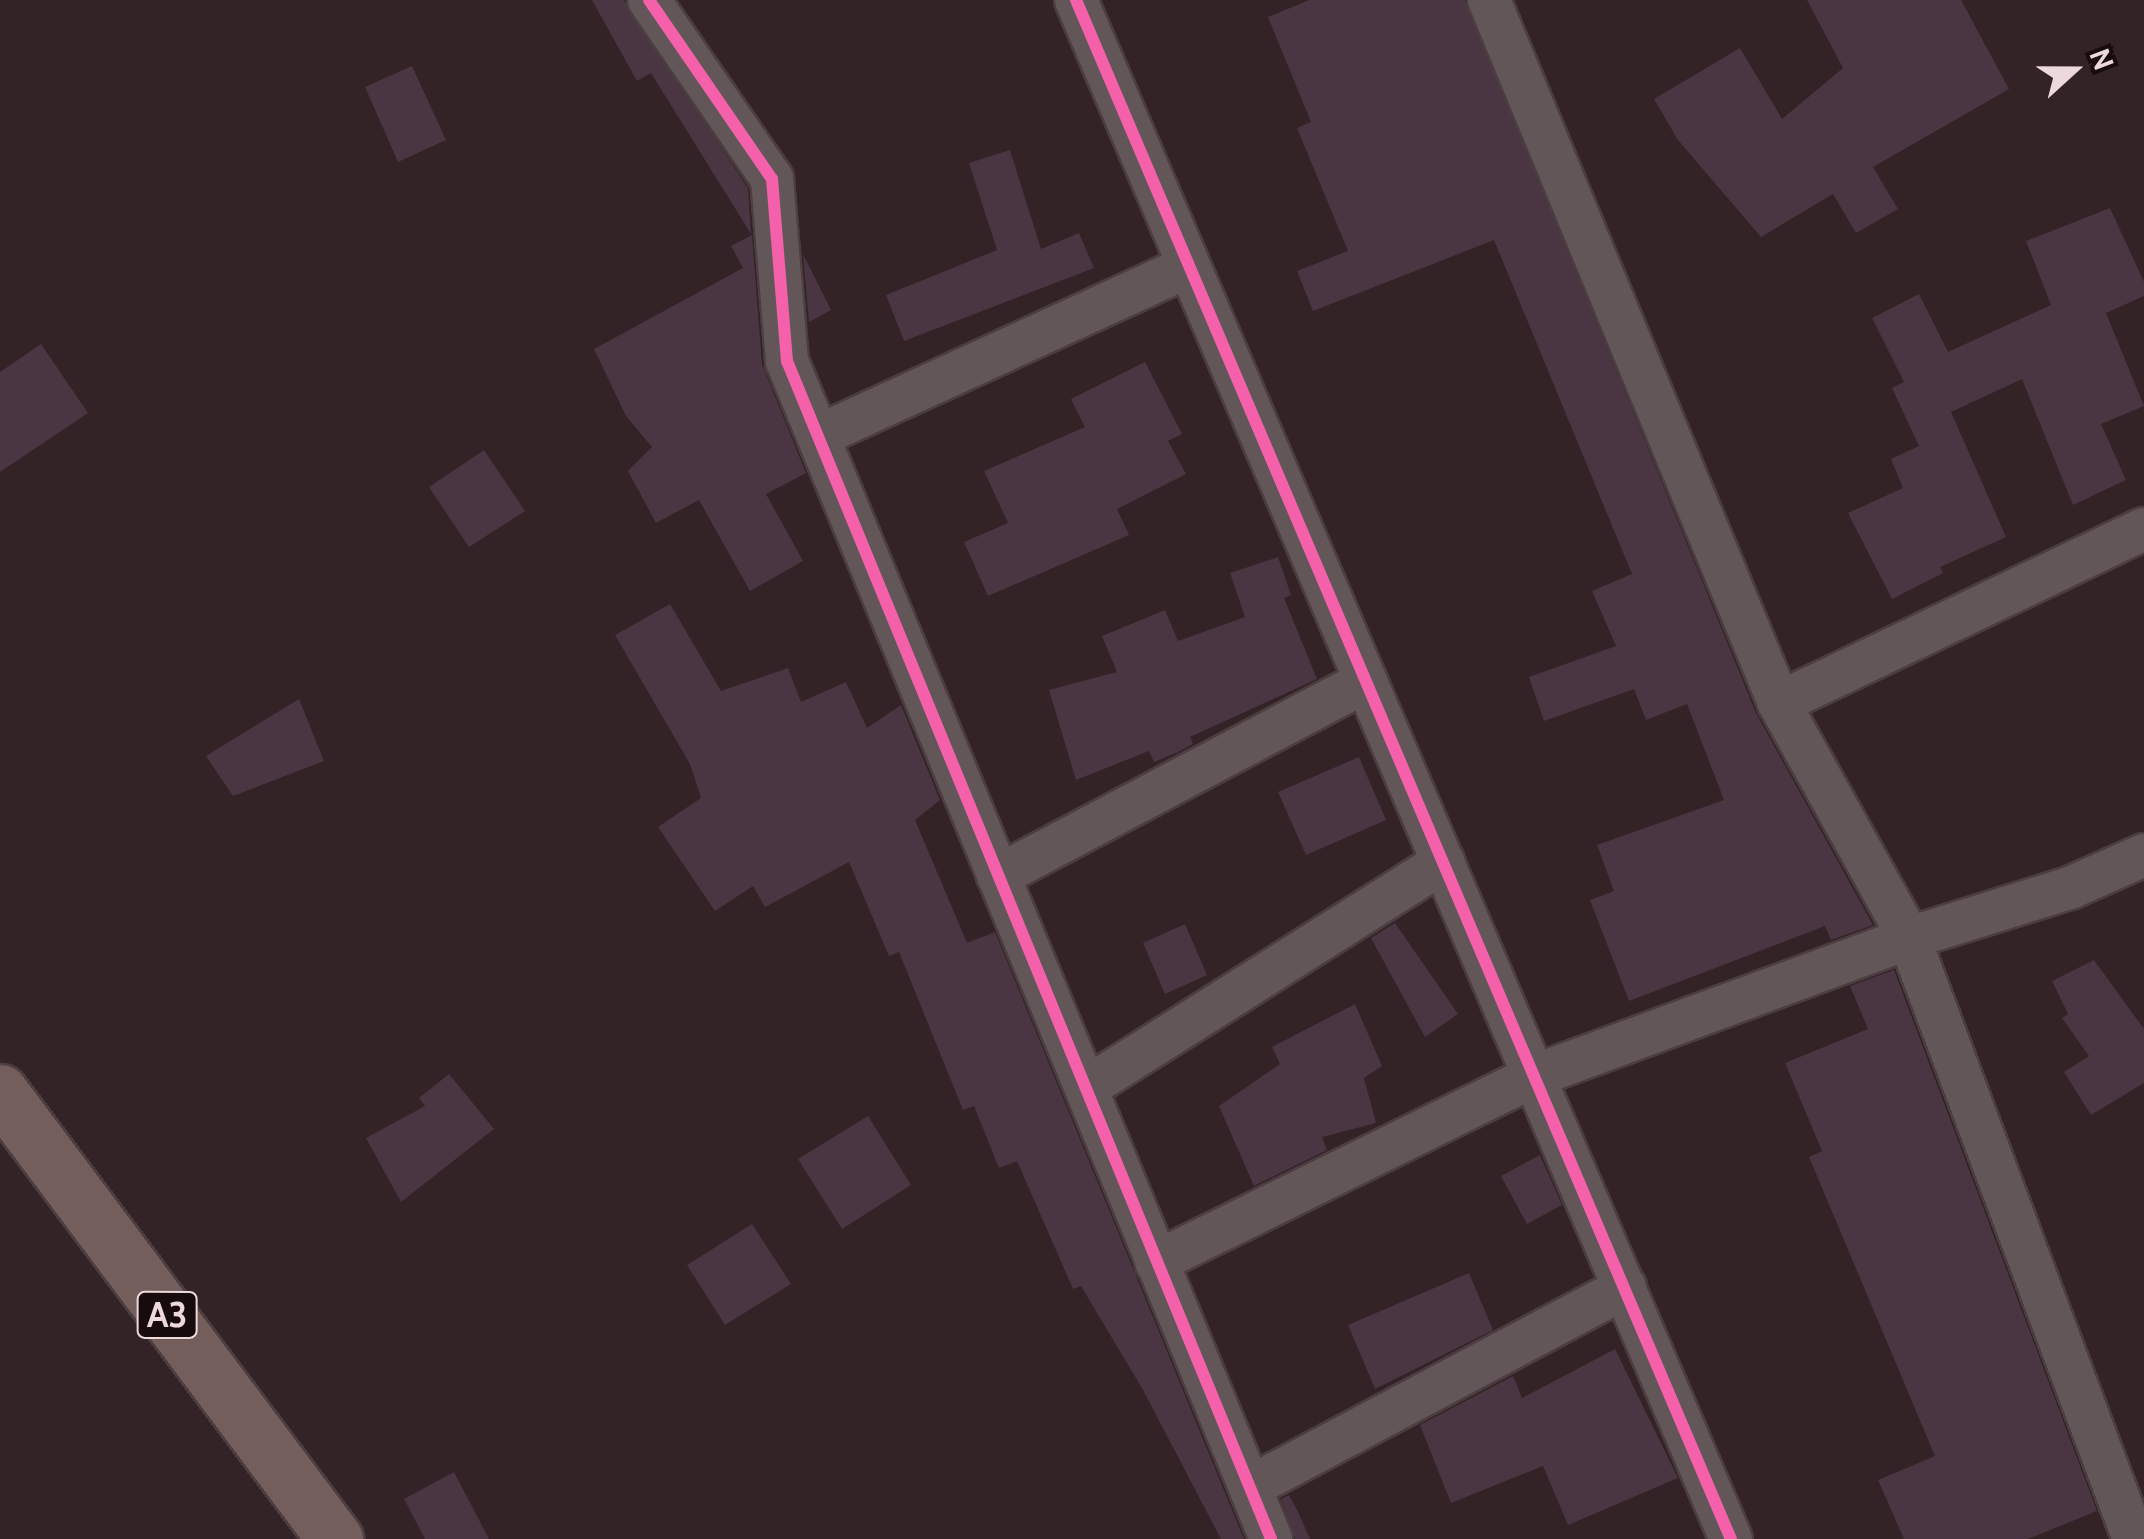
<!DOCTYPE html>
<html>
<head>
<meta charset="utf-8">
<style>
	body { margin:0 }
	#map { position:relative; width:2144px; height:1539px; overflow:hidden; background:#332226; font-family:Cabin,sans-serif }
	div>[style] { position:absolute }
	.building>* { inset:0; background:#493642 }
	.roads { filter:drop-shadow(2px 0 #4c3d41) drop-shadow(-2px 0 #4c3d41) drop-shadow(0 2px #4c3d41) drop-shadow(0 -2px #4c3d41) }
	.street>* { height:42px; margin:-21px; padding:0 21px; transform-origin:21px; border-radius:21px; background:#625658 }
	.highway>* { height:55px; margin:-27.5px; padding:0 27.5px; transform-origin:27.5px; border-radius:27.5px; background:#735e5c }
	.cycleway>* { height:12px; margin:-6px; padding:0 6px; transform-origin:6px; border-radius:6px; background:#f560ab }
	span { translate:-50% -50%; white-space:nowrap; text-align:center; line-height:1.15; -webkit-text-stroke:9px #180b0e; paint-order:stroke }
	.shield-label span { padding:2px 8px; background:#180b0e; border:2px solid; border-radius:8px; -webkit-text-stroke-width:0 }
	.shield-label { font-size:35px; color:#edd8dc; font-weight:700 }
	.north { position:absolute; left:2024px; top:20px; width:100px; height:100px; -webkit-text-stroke:8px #180b0e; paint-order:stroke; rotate:69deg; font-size:28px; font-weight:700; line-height:40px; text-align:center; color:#edd8dc }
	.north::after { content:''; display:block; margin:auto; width:35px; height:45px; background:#edd8dc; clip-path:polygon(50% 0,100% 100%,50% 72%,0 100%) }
</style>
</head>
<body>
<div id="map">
	<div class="building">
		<i style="clip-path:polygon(592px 0,624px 0,748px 188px,751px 234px,651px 73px,637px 81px)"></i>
		<i style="clip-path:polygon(1309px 0,1465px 0,1756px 713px,1873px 925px,1831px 940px,1825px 926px,1629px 1001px,1590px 900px,1614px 891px,1597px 845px,1724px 800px,1687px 704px,1646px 720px,1634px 689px,1544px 721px,1529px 677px,1616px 646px,1592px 591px,1632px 574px,1494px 240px,1313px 311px,1297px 271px,1348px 251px,1297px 128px,1311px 122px,1268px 17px)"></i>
		<i style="clip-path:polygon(1807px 0,1961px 0,2009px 89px,1873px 167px,1898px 209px,1856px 233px,1833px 194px,1761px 237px,1678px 140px,1654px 99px,1740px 48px,1782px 119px,1843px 68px)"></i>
		<i style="clip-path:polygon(412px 66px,446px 140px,398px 162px,365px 87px)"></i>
		<i style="clip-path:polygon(1010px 150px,1041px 249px,1079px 233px,1094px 268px,904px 341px,886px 295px,997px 250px,969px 163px)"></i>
		<i style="clip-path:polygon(2110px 208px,2144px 282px,2144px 296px,2106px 313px,2144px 406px,2101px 424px,2126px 480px,2073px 505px,2022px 379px,1951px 412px,2006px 537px,1940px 567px,1943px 573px,1892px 599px,1848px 513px,1903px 488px,1891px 459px,1919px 446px,1892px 388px,1904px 382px,1872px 318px,1919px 294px,1948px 352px,2051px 305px,2026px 241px)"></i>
		<i style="clip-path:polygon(752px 235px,762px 364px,806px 473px,766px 494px,803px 561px,750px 591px,699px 500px,656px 523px,628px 471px,652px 447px,626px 416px,594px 349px,743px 268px,731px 246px)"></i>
		<i style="clip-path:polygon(803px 254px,831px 310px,809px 322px)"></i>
		<i style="clip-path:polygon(41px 344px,88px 413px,0 472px,0 372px)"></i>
		<i style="clip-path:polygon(1145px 362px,1182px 434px,1168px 441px,1186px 474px,1117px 509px,1129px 535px,988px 596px,964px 542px,1008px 523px,984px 471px,1085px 427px,1071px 399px)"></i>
		<i style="clip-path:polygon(484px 450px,525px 511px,469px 547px,429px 487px)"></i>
		<i style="clip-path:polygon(1278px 557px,1291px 595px,1284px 598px,1317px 679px,1190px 737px,1193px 744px,1178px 752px,1154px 762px,1149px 751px,1076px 780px,1049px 690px,1117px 672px,1102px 636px,1165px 610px,1178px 641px,1245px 617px,1230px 573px)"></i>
		<i style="clip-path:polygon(670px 604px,721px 691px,788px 668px,801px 702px,846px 682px,867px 728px,901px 705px,940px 800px,915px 820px,967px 943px,995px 932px,1244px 1539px,1221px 1539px,1143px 1390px,1081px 1286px,1073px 1289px,1017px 1161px,999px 1168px,974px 1106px,963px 1110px,899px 952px,889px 956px,849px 862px,765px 907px,753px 886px,715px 911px,658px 827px,701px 798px,690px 764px,615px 635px)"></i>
		<i style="clip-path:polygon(299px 699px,324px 761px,233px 796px,206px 756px)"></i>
		<i style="clip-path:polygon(1359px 757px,1386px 820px,1306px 855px,1278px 792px)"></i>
		<i style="clip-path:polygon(1395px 923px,1458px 1014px,1425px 1037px,1371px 938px)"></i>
		<i style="clip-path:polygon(1185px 924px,1207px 975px,1165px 994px,1143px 943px)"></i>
		<i style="clip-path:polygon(2094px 960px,2144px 1029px,2144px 1083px,2091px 1115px,2064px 1072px,2089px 1056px,2062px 1018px,2068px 1014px,2052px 981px)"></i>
		<i style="clip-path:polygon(1894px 970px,2097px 1511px,2028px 1539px,1904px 1539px,1878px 1480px,1935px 1456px,1809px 1157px,1822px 1151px,1785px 1063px,1868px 1029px,1850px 986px)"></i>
		<i style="clip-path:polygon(1355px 1004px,1382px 1066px,1364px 1078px,1376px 1123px,1322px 1137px,1327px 1150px,1254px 1186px,1219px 1106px,1280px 1064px,1272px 1047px)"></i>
		<i style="clip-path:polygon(449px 1074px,494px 1129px,401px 1202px,366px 1138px,425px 1106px,419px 1098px)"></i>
		<i style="clip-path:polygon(868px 1116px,911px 1185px,842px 1229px,798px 1159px)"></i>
		<i style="clip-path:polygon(1540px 1155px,1562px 1205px,1527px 1224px,1501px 1176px)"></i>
		<i style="clip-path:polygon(752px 1224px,791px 1284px,725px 1325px,687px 1265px)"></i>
		<i style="clip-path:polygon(1469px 1273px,1493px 1330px,1375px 1389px,1348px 1325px)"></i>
		<i style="clip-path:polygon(1615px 1349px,1678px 1478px,1568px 1525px,1543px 1466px,1451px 1503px,1420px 1425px,1513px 1376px,1522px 1398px)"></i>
		<i style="clip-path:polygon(454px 1472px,489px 1539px,425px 1539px,404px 1499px)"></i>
		<i style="clip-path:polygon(1289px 1495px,1298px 1512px,1310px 1539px,1295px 1539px,1281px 1499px)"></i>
	</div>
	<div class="roads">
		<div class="street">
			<i style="left:649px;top:0;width:217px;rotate:55.5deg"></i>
			<i style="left:772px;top:179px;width:183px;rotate:85.3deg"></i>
			<i style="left:787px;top:361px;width:1274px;rotate:67.66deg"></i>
			<i style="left:1076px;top:0;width:1673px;rotate:66.95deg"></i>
			<i style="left:1489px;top:0;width:760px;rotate:67.58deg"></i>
			<i style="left:1779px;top:703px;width:269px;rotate:61deg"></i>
			<i style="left:1909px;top:938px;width:642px;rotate:69.48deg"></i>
			<i style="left:818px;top:436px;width:408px;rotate:-24.6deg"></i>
			<i style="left:1779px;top:703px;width:404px;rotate:-25.5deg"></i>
			<i style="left:998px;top:876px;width:416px;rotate:-27.9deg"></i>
			<i style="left:1086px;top:1088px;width:423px;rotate:-32.3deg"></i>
			<i style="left:1156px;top:1262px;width:421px;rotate:-26.2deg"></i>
			<i style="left:1534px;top:1076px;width:400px;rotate:-20.2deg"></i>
			<i style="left:1909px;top:938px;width:169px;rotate:-17.3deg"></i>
			<i style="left:2070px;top:888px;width:81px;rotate:-24deg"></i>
			<i style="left:1250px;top:1487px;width:425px;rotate:-28deg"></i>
		</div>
		<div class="highway">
			<i style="left:0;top:1092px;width:559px;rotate:53.15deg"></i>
		</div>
	</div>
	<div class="cycleway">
		<i style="left:649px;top:0;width:217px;rotate:55.5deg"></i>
		<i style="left:772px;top:179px;width:183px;rotate:85.3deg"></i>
		<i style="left:787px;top:361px;width:1274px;rotate:67.66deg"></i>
		<i style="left:1076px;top:0;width:1673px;rotate:66.95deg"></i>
	</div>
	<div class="shield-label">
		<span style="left:167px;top:1315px">A3</span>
	</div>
	<div class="north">N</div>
</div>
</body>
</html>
